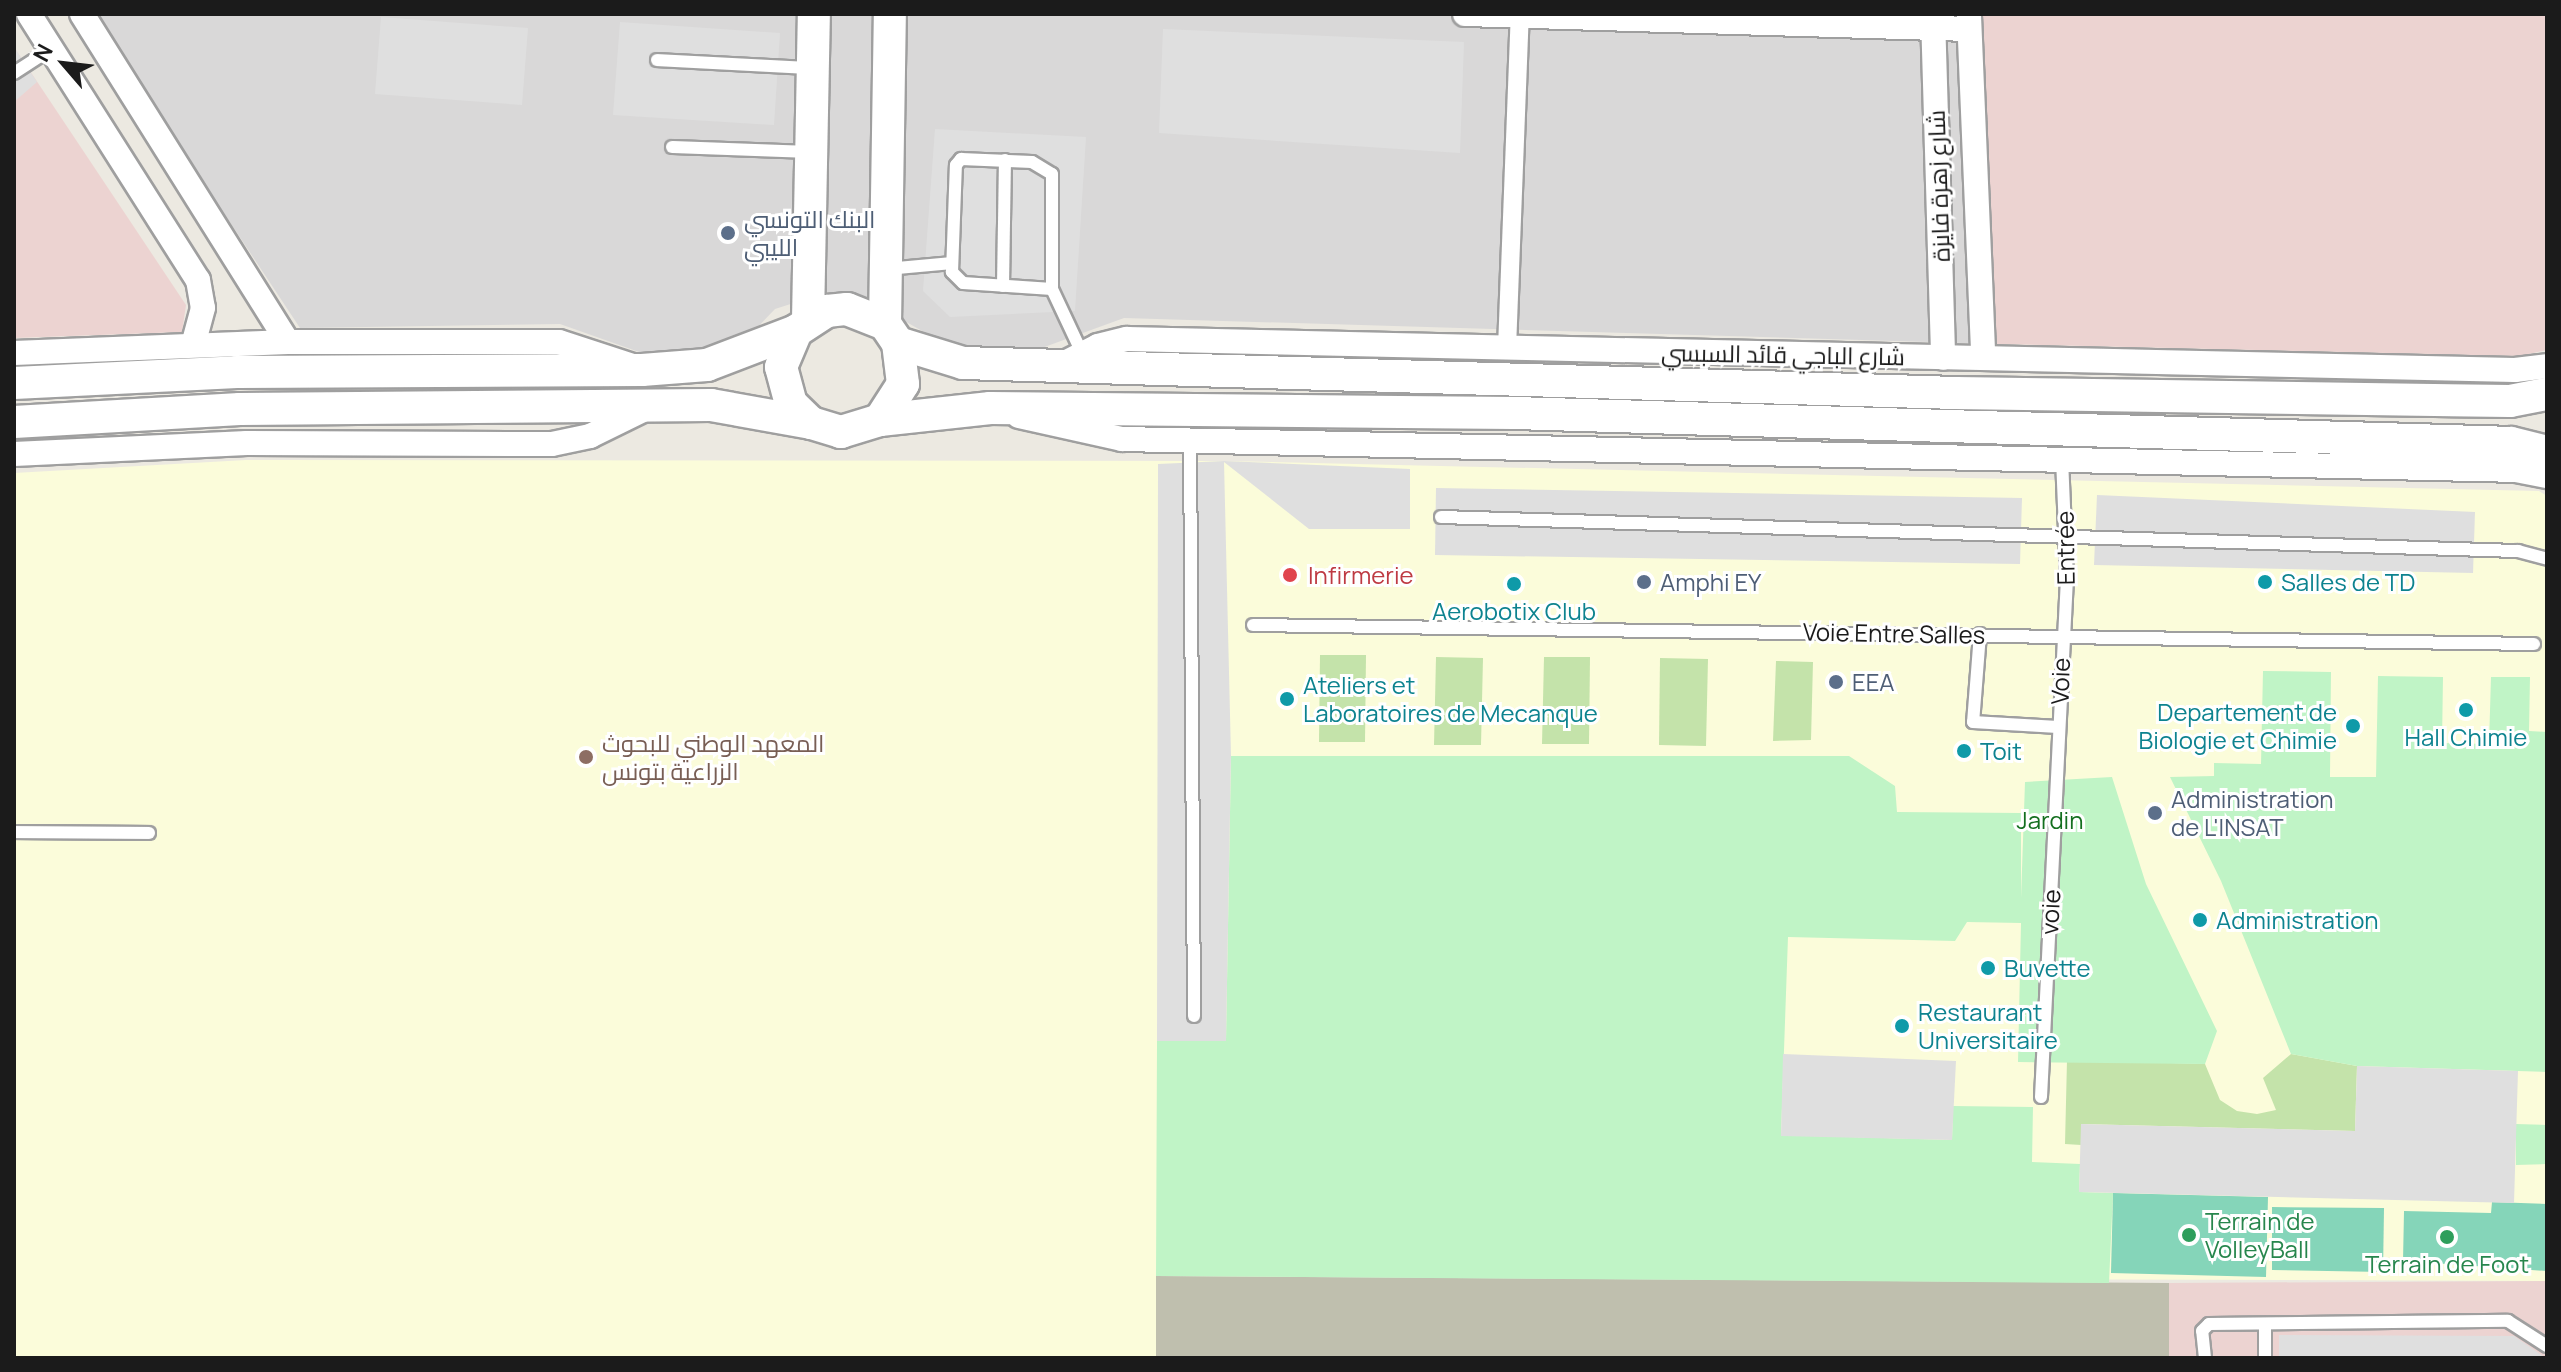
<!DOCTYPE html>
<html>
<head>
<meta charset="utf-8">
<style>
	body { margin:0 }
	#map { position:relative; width:2561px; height:1372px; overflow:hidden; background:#ece9e1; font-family:Manrope,Cairo,sans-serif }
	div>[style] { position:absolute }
	.residential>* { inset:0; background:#d9d8d8 }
	.commercial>* { inset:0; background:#ecd3d1 }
	.education>* { inset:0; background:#fbfcda }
	.construction>* { inset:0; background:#bfbfae }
	.grass>* { inset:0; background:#c4e3aa }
	.park>* { inset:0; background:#c0f4c6 }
	.pitch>* { inset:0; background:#85d5b9 }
	.parking>* { inset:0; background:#dfdfdf }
	.roads { filter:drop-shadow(2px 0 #9f9f9f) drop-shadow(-2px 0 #9f9f9f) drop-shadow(0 2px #9f9f9f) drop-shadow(0 -2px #9f9f9f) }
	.service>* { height:12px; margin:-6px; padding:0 6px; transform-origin:6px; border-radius:6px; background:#fff }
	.pedestrian>* { height:18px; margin:-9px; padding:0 9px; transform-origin:9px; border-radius:9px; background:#fff }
	.minor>* { height:24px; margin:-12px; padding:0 12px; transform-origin:12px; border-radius:12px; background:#fff }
	.tertiary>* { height:32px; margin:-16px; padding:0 16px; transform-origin:16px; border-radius:16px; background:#fff }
	.dots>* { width:22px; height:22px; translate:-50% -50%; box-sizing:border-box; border:4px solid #fff; border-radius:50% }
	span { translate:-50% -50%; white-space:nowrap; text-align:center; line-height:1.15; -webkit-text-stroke:6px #fff; paint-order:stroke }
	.street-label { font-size:24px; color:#1b1b1b }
	.service-label { font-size:24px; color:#4e5e75 }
	.left { translate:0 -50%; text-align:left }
	.health-label { font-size:24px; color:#be3a42 }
	.culture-label { font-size:24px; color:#0d838f }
	.right { translate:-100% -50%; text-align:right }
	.education-label { font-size:24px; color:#785e54 }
	.park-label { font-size:24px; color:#146f1f }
	.leisure-label { font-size:24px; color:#27864d }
	.frame { position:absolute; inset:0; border:16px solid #1b1b1b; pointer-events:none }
	.north { position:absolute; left:24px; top:24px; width:80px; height:80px; -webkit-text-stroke:6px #fff; paint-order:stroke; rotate:298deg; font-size:22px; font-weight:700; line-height:32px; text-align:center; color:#1b1b1b }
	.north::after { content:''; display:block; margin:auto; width:28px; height:36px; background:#1b1b1b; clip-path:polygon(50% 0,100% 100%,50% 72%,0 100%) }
</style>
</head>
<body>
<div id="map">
	<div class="residential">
		<i style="clip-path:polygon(92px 14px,1982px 14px,1996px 344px,1124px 318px,1039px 349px,947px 345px,855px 293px,828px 292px,775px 309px,751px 334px,698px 353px,642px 353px,560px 324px,300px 328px)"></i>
	</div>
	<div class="commercial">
		<i style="clip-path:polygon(1982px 14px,2547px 14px,2547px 350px,2520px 356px,1996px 344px)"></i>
		<i style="clip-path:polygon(14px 47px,186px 305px,182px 332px,14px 338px)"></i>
		<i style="clip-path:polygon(2547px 1281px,2547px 1358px,2169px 1358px,2169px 1283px)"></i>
	</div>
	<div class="education">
		<i style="clip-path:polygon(246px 460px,1224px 461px,2539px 491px,2547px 496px,2547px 1281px,1157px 1276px,1156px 1358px,14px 1358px,14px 473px)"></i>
	</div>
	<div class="construction">
		<i style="clip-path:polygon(1156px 1276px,2169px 1283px,2169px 1358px,1156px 1358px)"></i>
	</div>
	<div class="grass">
		<i style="clip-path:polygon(1320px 655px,1366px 655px,1365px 742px,1319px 742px)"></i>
		<i style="clip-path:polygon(1436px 657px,1483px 658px,1481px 745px,1434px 745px)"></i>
		<i style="clip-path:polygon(1544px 657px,1590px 657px,1589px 744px,1542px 744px)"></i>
		<i style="clip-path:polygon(1660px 658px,1708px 659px,1706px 746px,1659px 745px)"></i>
		<i style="clip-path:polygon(1776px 661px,1813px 662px,1811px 740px,1773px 741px)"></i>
		<i style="clip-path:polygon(2291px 1054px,2357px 1066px,2355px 1131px,2081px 1124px,2081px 1145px,2065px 1144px,2067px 1060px,2205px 1064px,2220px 1100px,2237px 1111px,2257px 1114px,2276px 1110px,2263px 1078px)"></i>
	</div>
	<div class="park">
		<i style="clip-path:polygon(2263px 671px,2331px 672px,2330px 777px,2376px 777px,2378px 676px,2443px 677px,2442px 743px,2489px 744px,2491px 677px,2530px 677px,2529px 731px,2547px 732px,2547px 1072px,2357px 1066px,2291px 1054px,2221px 881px,2170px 777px,2214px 776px,2214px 763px,2261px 764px)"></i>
		<i style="clip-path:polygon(1231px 756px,1849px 756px,1895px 786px,1897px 812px,2021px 813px,2021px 898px,2025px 782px,2112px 777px,2146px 884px,2217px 1031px,2205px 1064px,2018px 1062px,2021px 923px,1967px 922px,1955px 941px,1788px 937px,1781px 1135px,1952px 1140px,1953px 1106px,2033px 1107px,2032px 1162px,2080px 1164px,2079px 1192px,2113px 1193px,2109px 1283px,1156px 1276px,1157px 1041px,1226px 1040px)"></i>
		<i style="clip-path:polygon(2516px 1124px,2547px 1125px,2547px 1164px,2516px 1165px)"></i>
	</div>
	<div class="pitch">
		<i style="clip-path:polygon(2113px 1193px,2268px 1197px,2266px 1277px,2111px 1273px)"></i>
		<i style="clip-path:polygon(2492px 1202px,2547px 1204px,2547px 1271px,2403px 1261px,2404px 1211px,2491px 1213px)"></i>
		<i style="clip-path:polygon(2272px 1207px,2384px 1208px,2383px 1272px,2272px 1270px)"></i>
	</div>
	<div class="parking">
		<i style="clip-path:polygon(381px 17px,528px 28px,522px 105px,375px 94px)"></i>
		<i style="clip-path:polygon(620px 22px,780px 33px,774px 125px,613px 115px)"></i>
		<i style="clip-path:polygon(1163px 29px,1464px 42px,1460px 153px,1159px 133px)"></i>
		<i style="clip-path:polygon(14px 47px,37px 82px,14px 102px)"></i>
		<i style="clip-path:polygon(935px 129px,1086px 137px,1075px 311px,950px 317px,923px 291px)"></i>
		<i style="clip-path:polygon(1224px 461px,1410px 469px,1410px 529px,1309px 529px,1224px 462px,1231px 756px,1226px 1041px,1157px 1041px,1158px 464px)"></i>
		<i style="clip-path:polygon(1436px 488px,2022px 498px,2020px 564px,1435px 555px)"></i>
		<i style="clip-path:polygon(2097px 495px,2475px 512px,2473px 573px,2094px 565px)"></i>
		<i style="clip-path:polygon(1783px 1054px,1956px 1061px,1952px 1140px,1781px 1136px)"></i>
		<i style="clip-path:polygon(2357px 1066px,2518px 1071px,2514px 1203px,2079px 1192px,2081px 1124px,2355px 1131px)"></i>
		<i style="clip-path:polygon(2279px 1335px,2514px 1336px,2546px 1358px,2279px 1358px)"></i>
	</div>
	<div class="roads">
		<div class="service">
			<i style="left:657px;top:60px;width:155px;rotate:3deg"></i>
			<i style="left:14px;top:73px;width:44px;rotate:-33deg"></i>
			<i style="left:672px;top:147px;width:139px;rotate:2.1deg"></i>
			<i style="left:887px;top:269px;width:65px;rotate:-5.3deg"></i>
			<i style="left:1003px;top:286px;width:126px;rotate:-89.1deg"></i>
			<i style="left:1052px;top:289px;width:89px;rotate:-176.1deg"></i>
			<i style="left:963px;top:283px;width:16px;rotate:-135deg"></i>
			<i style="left:952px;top:272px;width:107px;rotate:-87.9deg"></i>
			<i style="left:956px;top:165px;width:8px;rotate:-50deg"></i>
			<i style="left:961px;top:159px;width:71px;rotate:2.4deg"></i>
			<i style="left:1032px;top:162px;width:23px;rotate:31deg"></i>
			<i style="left:1052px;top:174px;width:115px;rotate:90deg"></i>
			<i style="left:1052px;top:289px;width:71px;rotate:64.9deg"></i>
			<i style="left:1190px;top:440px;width:576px;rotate:89.6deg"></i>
			<i style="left:1441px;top:517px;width:1078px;rotate:1.81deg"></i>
			<i style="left:2518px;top:551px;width:30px;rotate:15deg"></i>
			<i style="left:1253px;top:625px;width:1281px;rotate:0.85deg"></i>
			<i style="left:1980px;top:634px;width:88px;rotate:94.5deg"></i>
			<i style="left:1973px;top:722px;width:85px;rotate:3.4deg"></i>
			<i style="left:14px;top:832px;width:135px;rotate:0.4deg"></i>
			<i style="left:2041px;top:1097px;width:520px;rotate:-87.13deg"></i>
			<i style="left:2067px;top:578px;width:118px;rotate:-92.4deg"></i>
			<i style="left:2265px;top:1324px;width:34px;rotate:90deg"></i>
			<i style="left:2205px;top:1358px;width:27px;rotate:-96deg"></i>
			<i style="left:2202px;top:1331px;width:10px;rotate:-45deg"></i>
			<i style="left:2209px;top:1324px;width:299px;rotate:-0.6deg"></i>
			<i style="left:2508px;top:1321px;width:46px;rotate:32.7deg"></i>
		</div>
		<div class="pedestrian">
			<i style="left:1507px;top:348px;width:332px;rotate:-87.8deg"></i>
		</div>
		<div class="minor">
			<i style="left:29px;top:14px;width:315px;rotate:57.6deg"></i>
			<i style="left:198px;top:280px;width:28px;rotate:80deg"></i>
			<i style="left:203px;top:308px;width:38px;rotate:105deg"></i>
			<i style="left:82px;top:14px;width:387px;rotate:57.9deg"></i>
			<i style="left:1465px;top:14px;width:504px;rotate:1.7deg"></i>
			<i style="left:1933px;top:16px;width:342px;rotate:88.3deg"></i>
			<i style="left:1969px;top:16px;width:341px;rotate:87.6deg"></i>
			<i style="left:14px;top:353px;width:274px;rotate:-2.3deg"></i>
			<i style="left:288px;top:342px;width:271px"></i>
			<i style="left:559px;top:342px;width:78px;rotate:18deg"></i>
			<i style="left:1059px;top:366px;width:44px;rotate:-27.1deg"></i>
			<i style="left:1098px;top:346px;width:30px;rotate:-14deg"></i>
			<i style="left:1127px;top:339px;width:1388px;rotate:1.28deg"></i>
			<i style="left:2515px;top:370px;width:32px;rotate:-7deg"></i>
			<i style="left:1019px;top:416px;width:106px;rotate:12.6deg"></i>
			<i style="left:1122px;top:439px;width:1394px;rotate:1.27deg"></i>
			<i style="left:2516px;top:470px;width:32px;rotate:11deg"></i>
			<i style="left:14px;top:454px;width:233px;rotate:-2.7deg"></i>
			<i style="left:247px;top:443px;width:305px;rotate:0.2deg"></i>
			<i style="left:552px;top:444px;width:39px;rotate:-12deg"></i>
			<i style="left:590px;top:436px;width:68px;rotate:-26.2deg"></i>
		</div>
		<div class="tertiary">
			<i style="left:808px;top:320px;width:306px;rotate:-88.9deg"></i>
			<i style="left:885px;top:324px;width:310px;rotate:-89.1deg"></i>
			<i style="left:898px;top:343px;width:41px;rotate:83deg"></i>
			<i style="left:903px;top:384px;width:43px;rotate:122.6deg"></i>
			<i style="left:880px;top:420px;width:41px;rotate:162.9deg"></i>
			<i style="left:841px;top:432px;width:31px;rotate:-163deg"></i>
			<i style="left:811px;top:423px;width:28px;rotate:-136deg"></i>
			<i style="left:791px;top:404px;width:38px;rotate:-105deg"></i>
			<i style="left:781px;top:367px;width:39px;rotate:-67deg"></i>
			<i style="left:796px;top:331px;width:37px;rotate:-33deg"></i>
			<i style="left:827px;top:311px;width:20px;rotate:-6deg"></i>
			<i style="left:847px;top:309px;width:41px;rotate:21.5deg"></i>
			<i style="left:885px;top:324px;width:23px;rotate:56deg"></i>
			<i style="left:898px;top:343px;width:68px;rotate:17.1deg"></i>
			<i style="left:963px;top:363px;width:993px;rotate:1.73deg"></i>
			<i style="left:1956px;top:393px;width:554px;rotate:0.83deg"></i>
			<i style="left:2510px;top:401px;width:38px;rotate:-11deg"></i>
			<i style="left:14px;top:383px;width:223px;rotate:-2.8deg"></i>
			<i style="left:237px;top:372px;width:405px;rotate:-0.3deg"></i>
			<i style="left:642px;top:370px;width:65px;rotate:-4.4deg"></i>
			<i style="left:707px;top:365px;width:95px;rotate:-20.9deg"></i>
			<i style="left:880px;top:420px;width:111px;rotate:-6.2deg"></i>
			<i style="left:990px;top:408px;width:524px;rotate:0.55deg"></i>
			<i style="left:1514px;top:413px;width:997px;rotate:1.72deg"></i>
			<i style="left:2511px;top:443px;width:37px;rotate:14deg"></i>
			<i style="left:14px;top:422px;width:226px;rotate:-3.3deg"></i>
			<i style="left:240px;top:409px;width:471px;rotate:-0.5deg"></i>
			<i style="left:711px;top:405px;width:102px;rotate:10.2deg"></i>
		</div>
	</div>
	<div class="dots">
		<i style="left:728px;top:233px;background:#5c6f8a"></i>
		<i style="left:1290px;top:575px;background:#e0444e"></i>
		<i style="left:1644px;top:582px;background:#5c6f8a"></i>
		<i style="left:2265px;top:582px;background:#0f9aa8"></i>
		<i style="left:1514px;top:584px;background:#0f9aa8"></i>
		<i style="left:1836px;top:682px;background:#5c6f8a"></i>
		<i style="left:1287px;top:699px;background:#0f9aa8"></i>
		<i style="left:2466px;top:710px;background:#0f9aa8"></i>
		<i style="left:2353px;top:726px;background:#0f9aa8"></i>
		<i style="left:1964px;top:751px;background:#0f9aa8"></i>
		<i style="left:586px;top:757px;background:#8d6e63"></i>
		<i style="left:2155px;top:813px;background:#5c6f8a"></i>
		<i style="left:2200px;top:920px;background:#0f9aa8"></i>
		<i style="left:1988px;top:968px;background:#0f9aa8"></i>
		<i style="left:1902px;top:1026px;background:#0f9aa8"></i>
		<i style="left:2189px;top:1235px;background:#2e9e5b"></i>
		<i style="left:2447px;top:1237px;background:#2e9e5b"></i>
	</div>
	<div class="street-label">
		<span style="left:1938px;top:186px;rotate:-92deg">شارع زهرة فايزة</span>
		<span style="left:1783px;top:354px;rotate:1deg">شارع الباجي قائد السبسي</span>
		<span style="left:2065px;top:548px;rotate:-91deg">Entrée</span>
		<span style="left:1894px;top:633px;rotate:1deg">Voie Entre Salles</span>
		<span style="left:2060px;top:681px;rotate:-88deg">Voie</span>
		<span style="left:2050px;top:912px;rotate:-87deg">voie</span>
	</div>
	<div class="service-label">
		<span class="left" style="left:744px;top:233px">البنك التونسي<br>الليبي</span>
		<span class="left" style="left:1660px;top:582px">Amphi EY</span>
		<span class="left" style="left:1852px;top:682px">EEA</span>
		<span class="left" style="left:2171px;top:813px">Administration<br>de L'INSAT</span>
	</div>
	<div class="health-label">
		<span class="left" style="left:1308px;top:575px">Infirmerie</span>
	</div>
	<div class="culture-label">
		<span class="left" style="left:2281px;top:582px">Salles de TD</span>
		<span style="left:1514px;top:611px">Aerobotix Club</span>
		<span class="left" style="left:1303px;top:699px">Ateliers et<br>Laboratoires de Mecanque</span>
		<span class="right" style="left:2337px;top:726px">Departement de<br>Biologie et Chimie</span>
		<span style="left:2466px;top:737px">Hall Chimie</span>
		<span class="left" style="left:1980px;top:751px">Toit</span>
		<span class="left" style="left:2216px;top:920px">Administration</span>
		<span class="left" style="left:2004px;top:968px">Buvette</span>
		<span class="left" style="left:1918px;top:1026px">Restaurant<br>Universitaire</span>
	</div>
	<div class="education-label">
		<span class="left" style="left:602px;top:757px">المعهد الوطني للبحوث<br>الزراعية بتونس</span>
	</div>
	<div class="park-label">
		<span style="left:2050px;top:820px">Jardin</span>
	</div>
	<div class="leisure-label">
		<span class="left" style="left:2205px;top:1235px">Terrain de<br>VolleyBall</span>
		<span style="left:2447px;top:1264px">Terrain de Foot</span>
	</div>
	<div class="frame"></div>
	<div class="north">N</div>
</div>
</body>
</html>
